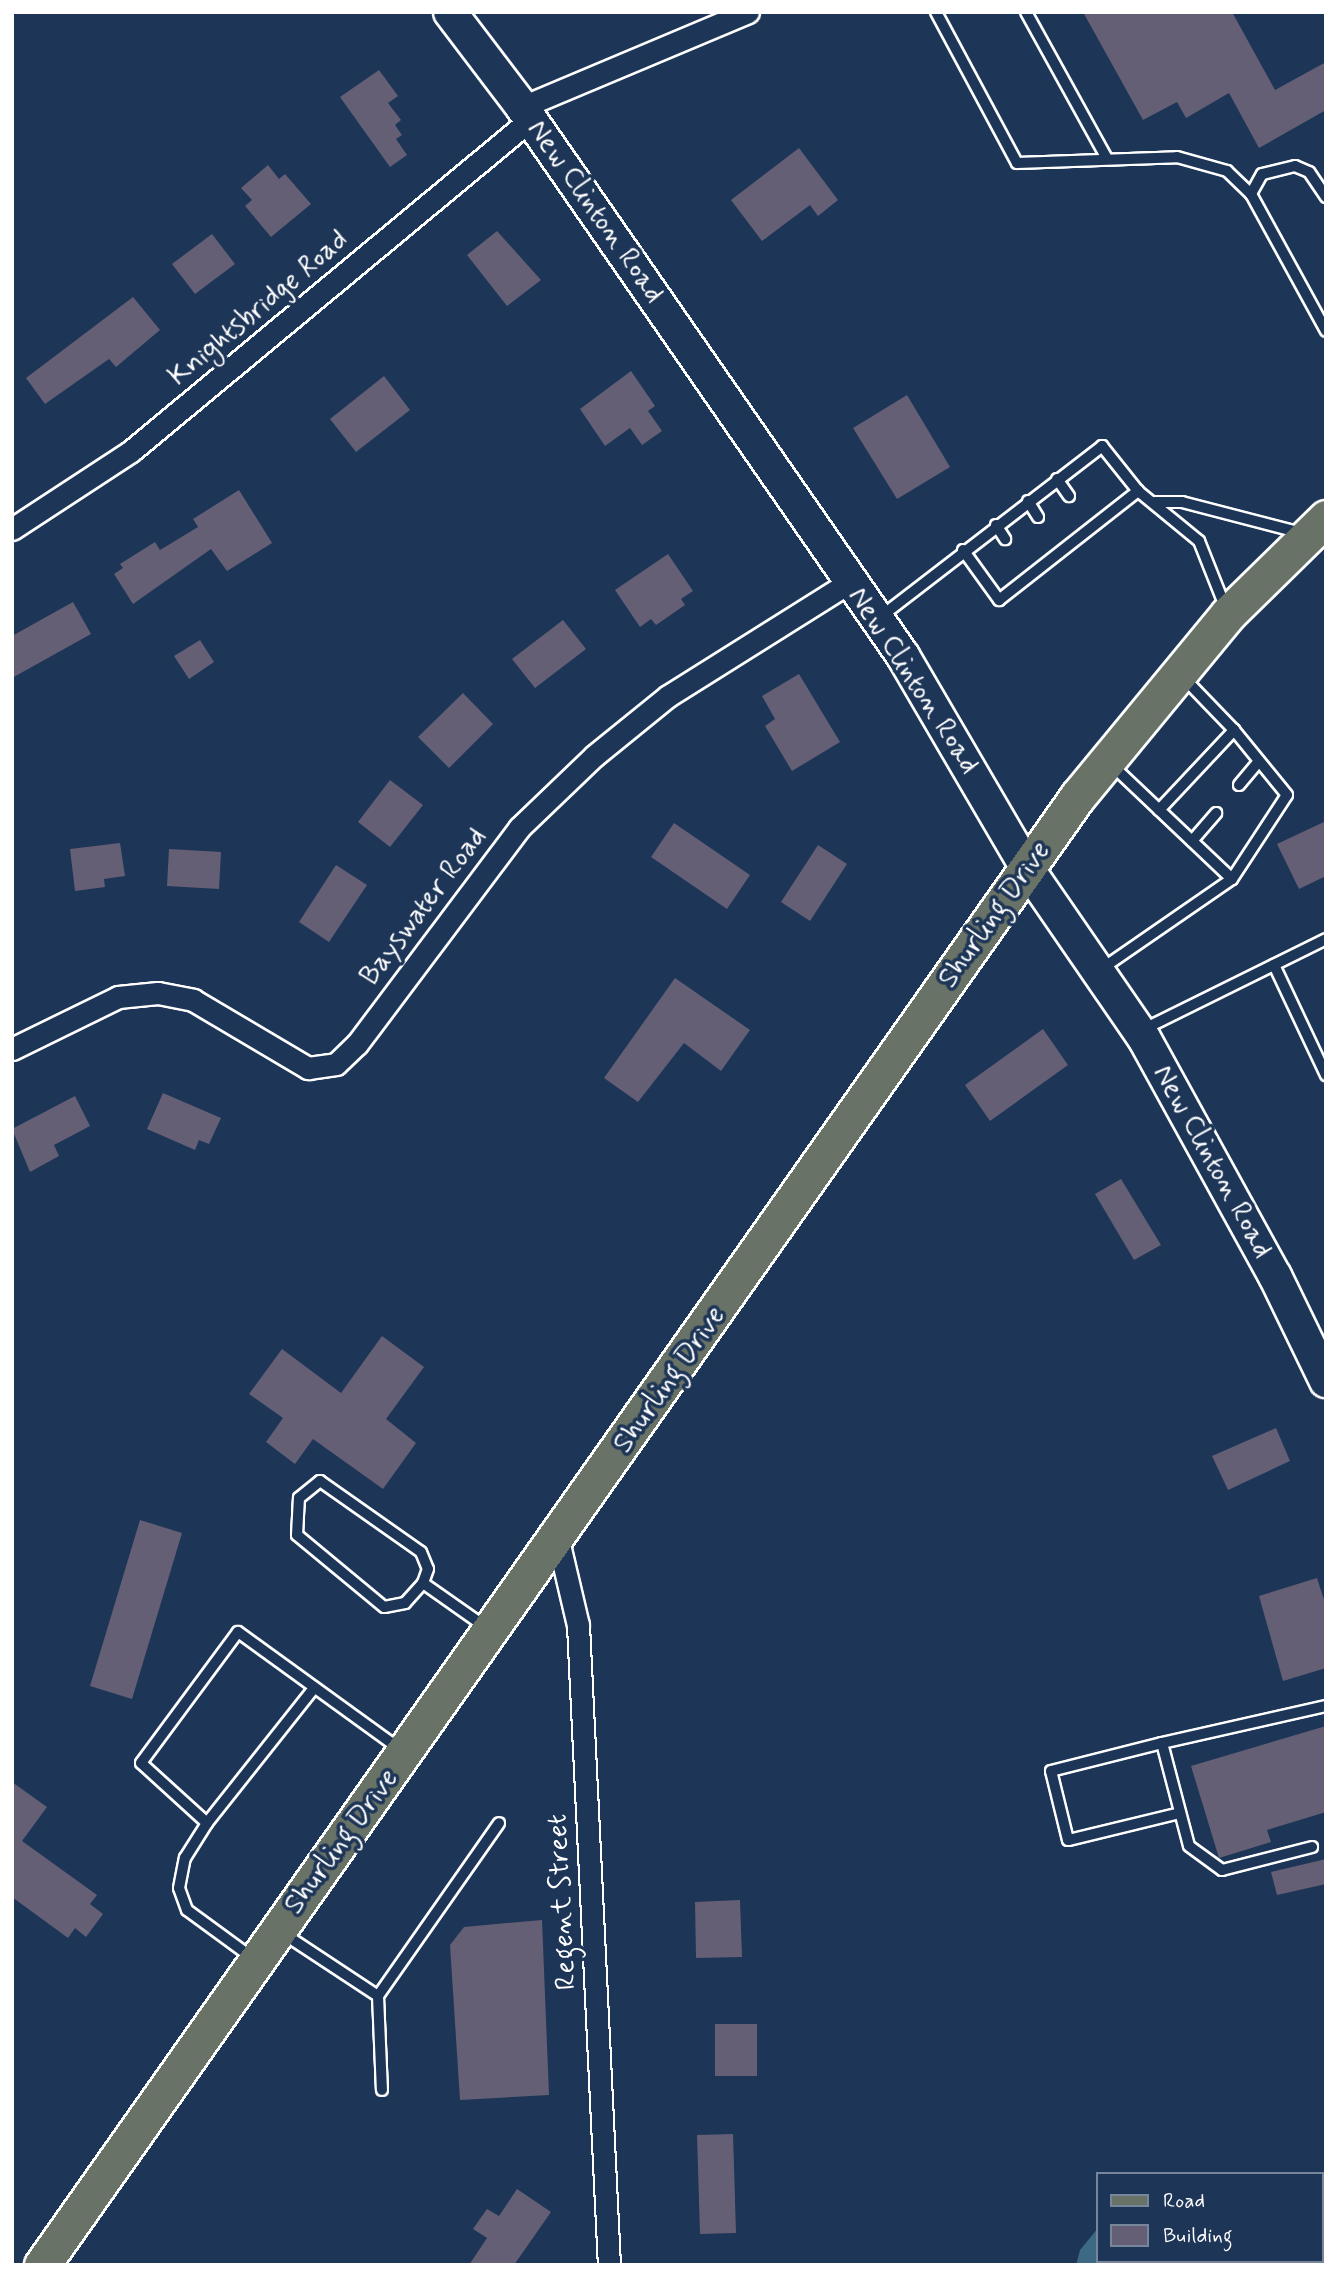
<!DOCTYPE html>
<html>
<head>
<meta charset="utf-8">
<style>
	body { margin:0 }
	#map { position:relative; width:1338px; height:2277px; overflow:hidden; background:#1d3557; font-family:Mynerve,sans-serif }
	div>[style] { position:absolute }
	.water>* { inset:0; background:#3e6984 }
	.building>* { inset:0; background:#645f74 }
	.roads { filter:drop-shadow(2px 0 #fff) drop-shadow(-2px 0 #fff) drop-shadow(0 2px #fff) drop-shadow(0 -2px #fff) }
	.lane>* { height:10px; margin:-5px; padding:0 5px; transform-origin:5px; border-radius:5px; background:#1d3557 }
	.street>* { height:21px; margin:-10.5px; padding:0 10.5px; transform-origin:10.5px; border-radius:10.5px; background:#1d3557 }
	.secondary>* { height:32px; margin:-16px; padding:0 16px; transform-origin:16px; border-radius:16px; background:#1d3557 }
	.primary>* { height:35px; margin:-17.5px; padding:0 17.5px; transform-origin:17.5px; border-radius:17.5px; background:#697266 }
	span { translate:-50% -50%; white-space:nowrap; text-align:center; line-height:1.15; -webkit-text-stroke:7px #1d3557; paint-order:stroke }
	.street-label { font-size:28px; color:#fff }
	.frame { position:absolute; inset:0; border:14px solid #fff; pointer-events:none }
	.legend { position:absolute; left:1096px; top:2172px; width:228px; height:91px; box-sizing:border-box; background:#1d3557; border:2px solid #77869a; margin:0; padding:9px 12px; list-style:none; font-size:21px; color:#fff }
	.legend li { display:flex; align-items:center; gap:14px; height:35px }
	.legend b { width:35px; border:2px solid #77869a }
</style>
</head>
<body>
<div id="map">
	<div class="water">
		<i style="clip-path:polygon(1098px 2228px,1098px 2261px,1273px 2265px,1076px 2265px,1080px 2250px)"></i>
	</div>
	<div class="building">
		<i style="clip-path:polygon(1083px 12px,1232px 12px,1275px 90px,1326px 62px,1326px 110px,1259px 148px,1229px 93px,1186px 118px,1177px 102px,1143px 120px)"></i>
		<i style="clip-path:polygon(379px 70px,398px 96px,388px 103px,401px 120px,395px 125px,402px 135px,396px 139px,407px 155px,390px 167px,340px 97px)"></i>
		<i style="clip-path:polygon(799px 148px,838px 200px,818px 216px,810px 205px,762px 241px,731px 200px)"></i>
		<i style="clip-path:polygon(268px 165px,279px 179px,285px 174px,311px 204px,271px 237px,245px 206px,252px 200px,241px 188px)"></i>
		<i style="clip-path:polygon(497px 231px,541px 280px,507px 306px,467px 255px)"></i>
		<i style="clip-path:polygon(212px 234px,235px 264px,195px 294px,172px 264px)"></i>
		<i style="clip-path:polygon(133px 297px,160px 330px,116px 367px,109px 359px,45px 404px,26px 378px)"></i>
		<i style="clip-path:polygon(631px 371px,655px 406px,648px 411px,662px 431px,642px 445px,630px 428px,605px 446px,580px 409px)"></i>
		<i style="clip-path:polygon(384px 376px,410px 410px,356px 452px,330px 419px)"></i>
		<i style="clip-path:polygon(907px 395px,950px 467px,897px 499px,853px 428px)"></i>
		<i style="clip-path:polygon(239px 490px,272px 543px,227px 571px,211px 549px,133px 604px,114px 574px,123px 568px,120px 564px,155px 542px,160px 550px,198px 527px,193px 519px)"></i>
		<i style="clip-path:polygon(668px 554px,693px 591px,681px 599px,685px 605px,656px 625px,651px 619px,640px 627px,615px 590px)"></i>
		<i style="clip-path:polygon(73px 602px,91px 634px,12px 678px,12px 636px)"></i>
		<i style="clip-path:polygon(563px 620px,586px 649px,535px 688px,512px 659px)"></i>
		<i style="clip-path:polygon(200px 640px,214px 662px,189px 679px,174px 656px)"></i>
		<i style="clip-path:polygon(799px 674px,840px 742px,792px 771px,765px 726px,775px 719px,762px 696px)"></i>
		<i style="clip-path:polygon(463px 693px,493px 724px,449px 768px,418px 737px)"></i>
		<i style="clip-path:polygon(390px 780px,423px 805px,390px 847px,358px 822px)"></i>
		<i style="clip-path:polygon(1326px 821px,1326px 876px,1299px 889px,1277px 844px)"></i>
		<i style="clip-path:polygon(674px 823px,750px 875px,727px 909px,651px 857px)"></i>
		<i style="clip-path:polygon(120px 843px,125px 876px,104px 879px,105px 887px,75px 891px,70px 849px)"></i>
		<i style="clip-path:polygon(818px 845px,847px 864px,810px 921px,781px 902px)"></i>
		<i style="clip-path:polygon(169px 849px,221px 852px,219px 889px,167px 886px)"></i>
		<i style="clip-path:polygon(336px 865px,367px 885px,329px 942px,299px 922px)"></i>
		<i style="clip-path:polygon(675px 978px,750px 1030px,721px 1071px,684px 1043px,638px 1102px,604px 1078px)"></i>
		<i style="clip-path:polygon(1043px 1029px,1068px 1065px,990px 1121px,965px 1085px)"></i>
		<i style="clip-path:polygon(163px 1093px,221px 1118px,209px 1144px,199px 1140px,195px 1150px,147px 1129px)"></i>
		<i style="clip-path:polygon(75px 1096px,90px 1126px,54px 1145px,59px 1156px,30px 1172px,12px 1129px)"></i>
		<i style="clip-path:polygon(1121px 1179px,1161px 1245px,1134px 1260px,1095px 1194px)"></i>
		<i style="clip-path:polygon(382px 1336px,424px 1367px,386px 1419px,416px 1443px,383px 1489px,313px 1439px,295px 1464px,266px 1442px,283px 1418px,249px 1394px,282px 1349px,341px 1393px)"></i>
		<i style="clip-path:polygon(1276px 1428px,1290px 1461px,1228px 1490px,1212px 1456px)"></i>
		<i style="clip-path:polygon(140px 1520px,182px 1533px,132px 1699px,90px 1686px)"></i>
		<i style="clip-path:polygon(1317px 1578px,1326px 1606px,1326px 1668px,1283px 1681px,1259px 1596px)"></i>
		<i style="clip-path:polygon(1326px 1726px,1326px 1812px,1267px 1830px,1271px 1842px,1219px 1858px,1191px 1766px)"></i>
		<i style="clip-path:polygon(12px 1782px,47px 1807px,22px 1841px,97px 1895px,90px 1904px,103px 1914px,86px 1937px,75px 1928px,68px 1938px,12px 1897px)"></i>
		<i style="clip-path:polygon(1326px 1859px,1326px 1884px,1277px 1895px,1271px 1872px)"></i>
		<i style="clip-path:polygon(740px 1900px,742px 1957px,696px 1958px,695px 1902px)"></i>
		<i style="clip-path:polygon(542px 1920px,549px 2095px,460px 2100px,450px 1945px,464px 1927px)"></i>
		<i style="clip-path:polygon(715px 2024px,757px 2024px,757px 2076px,715px 2076px)"></i>
		<i style="clip-path:polygon(733px 2134px,736px 2233px,700px 2234px,697px 2135px)"></i>
		<i style="clip-path:polygon(517px 2189px,551px 2212px,514px 2265px,469px 2265px,487px 2238px,473px 2229px,487px 2209px,499px 2216px)"></i>
	</div>
	<div class="roads">
		<div class="lane">
			<i style="left:936px;top:12px;width:171px;rotate:61.8deg"></i>
			<i style="left:1017px;top:163px;width:160px;rotate:-2.1deg"></i>
			<i style="left:1177px;top:157px;width:52px;rotate:15.6deg"></i>
			<i style="left:1227px;top:171px;width:33px;rotate:44deg"></i>
			<i style="left:1026px;top:12px;width:166px;rotate:61.1deg"></i>
			<i style="left:1326px;top:197px;width:30px;rotate:-124deg"></i>
			<i style="left:1309px;top:172px;width:15px;rotate:-157deg"></i>
			<i style="left:1295px;top:166px;width:34px;rotate:166deg"></i>
			<i style="left:1262px;top:174px;width:23px;rotate:119deg"></i>
			<i style="left:1251px;top:194px;width:156px;rotate:61.3deg"></i>
			<i style="left:1057px;top:479px;width:21px;rotate:55deg"></i>
			<i style="left:1028px;top:501px;width:19px;rotate:58deg"></i>
			<i style="left:1155px;top:502px;width:27px"></i>
			<i style="left:1182px;top:502px;width:124px;rotate:14.5deg"></i>
			<i style="left:996px;top:525px;width:17px;rotate:57deg"></i>
			<i style="left:963px;top:550px;width:62px;rotate:54.2deg"></i>
			<i style="left:999px;top:600px;width:177px;rotate:-38.1deg"></i>
			<i style="left:879px;top:618px;width:282px;rotate:-37.6deg"></i>
			<i style="left:1102px;top:446px;width:58px;rotate:51.3deg"></i>
			<i style="left:1138px;top:491px;width:79px;rotate:39.3deg"></i>
			<i style="left:1199px;top:541px;width:73px;rotate:68.3deg"></i>
			<i style="left:1239px;top:785px;width:31px;rotate:-50deg"></i>
			<i style="left:1159px;top:810px;width:110px;rotate:-46.8deg"></i>
			<i style="left:1234px;top:730px;width:74px;rotate:-133.9deg"></i>
			<i style="left:1192px;top:841px;width:37px;rotate:-49deg"></i>
			<i style="left:1232px;top:879px;width:100px;rotate:-56.8deg"></i>
			<i style="left:1287px;top:795px;width:84px;rotate:-129.2deg"></i>
			<i style="left:1274px;top:965px;width:122px;rotate:64.7deg"></i>
			<i style="left:1100px;top:970px;width:160px;rotate:-34.6deg"></i>
			<i style="left:1232px;top:879px;width:167px;rotate:-136.5deg"></i>
			<i style="left:1142px;top:1030px;width:205px;rotate:-26.3deg"></i>
			<i style="left:423px;top:1583px;width:27px;rotate:132deg"></i>
			<i style="left:405px;top:1603px;width:21px;rotate:169deg"></i>
			<i style="left:384px;top:1607px;width:113px;rotate:-140.4deg"></i>
			<i style="left:297px;top:1535px;width:37px;rotate:-87deg"></i>
			<i style="left:299px;top:1498px;width:27px;rotate:-39deg"></i>
			<i style="left:320px;top:1481px;width:123px;rotate:35.1deg"></i>
			<i style="left:421px;top:1552px;width:18px;rotate:68deg"></i>
			<i style="left:428px;top:1569px;width:15px;rotate:110deg"></i>
			<i style="left:423px;top:1583px;width:78px;rotate:35.1deg"></i>
			<i style="left:1162px;top:1743px;width:168px;rotate:-12.7deg"></i>
			<i style="left:1180px;top:1813px;width:115px;rotate:166.4deg"></i>
			<i style="left:1068px;top:1840px;width:71px;rotate:-103.8deg"></i>
			<i style="left:1051px;top:1771px;width:114px;rotate:-14.2deg"></i>
			<i style="left:1162px;top:1743px;width:106px;rotate:75.3deg"></i>
			<i style="left:1189px;top:1846px;width:41px;rotate:36deg"></i>
			<i style="left:1222px;top:1870px;width:93px;rotate:-14.3deg"></i>
			<i style="left:207px;top:1823px;width:172px;rotate:-51.6deg"></i>
			<i style="left:281px;top:1932px;width:116px;rotate:33.4deg"></i>
			<i style="left:378px;top:1996px;width:211px;rotate:-55deg"></i>
			<i style="left:254px;top:1959px;width:83px;rotate:-143.8deg"></i>
			<i style="left:187px;top:1910px;width:23px;rotate:-110deg"></i>
			<i style="left:179px;top:1888px;width:31px;rotate:-79deg"></i>
			<i style="left:185px;top:1858px;width:41px;rotate:-57.8deg"></i>
			<i style="left:207px;top:1823px;width:89px;rotate:-137.7deg"></i>
			<i style="left:141px;top:1763px;width:163px;rotate:-53.5deg"></i>
			<i style="left:238px;top:1632px;width:201px;rotate:35.9deg"></i>
			<i style="left:378px;top:1996px;width:94px;rotate:87.6deg"></i>
		</div>
		<div class="street">
			<i style="left:522px;top:107px;width:245px;rotate:-22.8deg"></i>
			<i style="left:12px;top:529px;width:142px;rotate:-33.2deg"></i>
			<i style="left:131px;top:451px;width:520px;rotate:-39.69deg"></i>
			<i style="left:12px;top:1049px;width:118px;rotate:-26.1deg"></i>
			<i style="left:118px;top:997px;width:40px;rotate:-5.7deg"></i>
			<i style="left:158px;top:993px;width:36px;rotate:11deg"></i>
			<i style="left:193px;top:1000px;width:134px;rotate:30.6deg"></i>
			<i style="left:308px;top:1068px;width:28px;rotate:-8deg"></i>
			<i style="left:336px;top:1064px;width:29px;rotate:-44deg"></i>
			<i style="left:357px;top:1044px;width:270px;rotate:-53.1deg"></i>
			<i style="left:519px;top:828px;width:104px;rotate:-43.8deg"></i>
			<i style="left:594px;top:756px;width:95px;rotate:-39deg"></i>
			<i style="left:668px;top:696px;width:215px;rotate:-32.1deg"></i>
			<i style="left:558px;top:1540px;width:87px;rotate:76.8deg"></i>
			<i style="left:578px;top:1625px;width:641px;rotate:87.23deg"></i>
		</div>
		<div class="secondary">
			<i style="left:450px;top:12px;width:119px;rotate:52.8deg"></i>
			<i style="left:522px;top:107px;width:668px;rotate:55.24deg"></i>
			<i style="left:903px;top:656px;width:246px;rotate:59.7deg"></i>
			<i style="left:1027px;top:868px;width:206px;rotate:55.5deg"></i>
			<i style="left:1144px;top:1038px;width:272px;rotate:61.2deg"></i>
			<i style="left:1275px;top:1276px;width:117px;rotate:64.1deg"></i>
		</div>
		<div class="primary">
			<i style="left:42px;top:2265px;width:1798px;rotate:-54.81deg"></i>
			<i style="left:1078px;top:796px;width:236px;rotate:-50.5deg"></i>
			<i style="left:1228px;top:614px;width:137px;rotate:-44.4deg"></i>
		</div>
	</div>
	<div class="street-label">
		<span style="left:595px;top:212px;rotate:55deg">New Clinton Road</span>
		<span style="left:259px;top:309px;rotate:-40deg">Knightsbridge Road</span>
		<span style="left:913px;top:681px;rotate:57deg">New Clinton Road</span>
		<span style="left:424px;top:907px;rotate:-53deg">Bayswater Road</span>
		<span style="left:995px;top:915px;rotate:-55deg">Shurling Drive</span>
		<span style="left:1212px;top:1162px;rotate:61deg">New Clinton Road</span>
		<span style="left:670px;top:1380px;rotate:-55deg">Shurling Drive</span>
		<span style="left:342px;top:1842px;rotate:-54deg">Shurling Drive</span>
		<span style="left:563px;top:1902px;rotate:-93deg">Regent Street</span>
	</div>
	<div class="frame"></div>
	<ul class="legend">
	<li><b style="height:9px;background:#697266"></b>Road</li>
	<li><b style="height:19px;background:#645f74"></b>Building</li>
	</ul>
</div>
</body>
</html>
